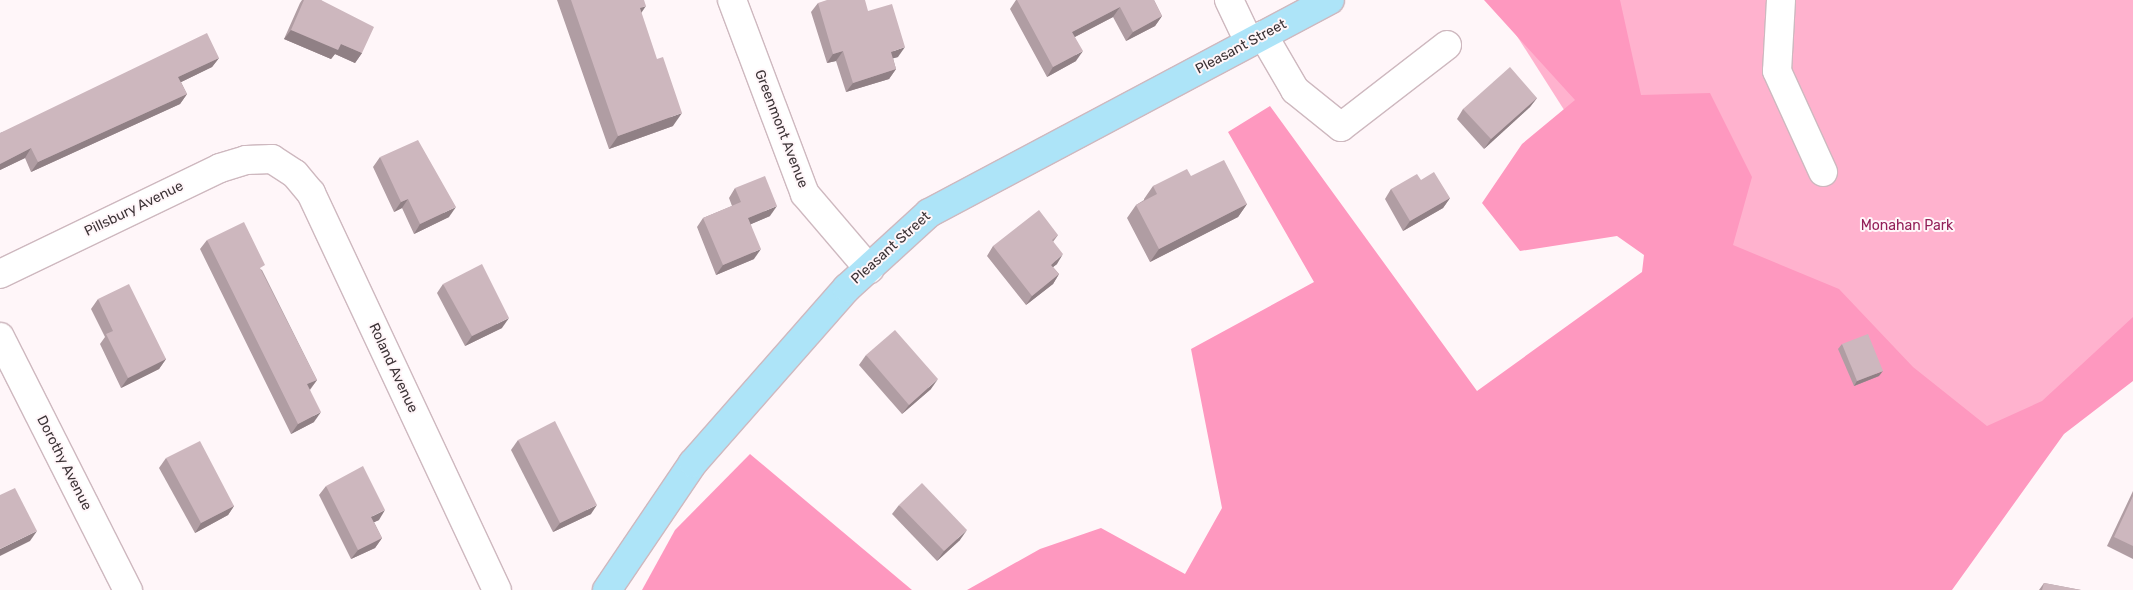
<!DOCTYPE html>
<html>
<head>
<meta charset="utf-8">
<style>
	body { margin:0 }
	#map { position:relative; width:2133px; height:590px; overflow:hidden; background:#fff6f9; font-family:Rubik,sans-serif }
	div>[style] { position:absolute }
	.green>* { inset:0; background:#ffb2ce }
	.forest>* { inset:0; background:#fe98bf }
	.roads { filter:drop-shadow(1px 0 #ceb8bf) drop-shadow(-1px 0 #ceb8bf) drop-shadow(0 1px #ceb8bf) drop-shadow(0 -1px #ceb8bf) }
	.minor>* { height:28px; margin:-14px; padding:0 14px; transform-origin:14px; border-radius:14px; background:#fff }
	.major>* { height:28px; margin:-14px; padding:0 14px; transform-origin:14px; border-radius:14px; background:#ade4f8 }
	.wall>* { inset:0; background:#b09da3 }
	.shaded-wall>* { inset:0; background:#908085 }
	.building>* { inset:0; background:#cdb7be }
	span { translate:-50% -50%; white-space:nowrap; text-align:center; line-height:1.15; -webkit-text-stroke:4px #fff6f9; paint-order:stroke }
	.street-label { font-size:14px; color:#3d3437 }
	.park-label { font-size:14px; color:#931f58 }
</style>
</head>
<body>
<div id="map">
	<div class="green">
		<i style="clip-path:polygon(1494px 0,2133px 0,2133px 354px,1870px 590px)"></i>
	</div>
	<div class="forest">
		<i style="clip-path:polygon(1484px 0,1620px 0,1641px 95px,1710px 93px,1752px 177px,1733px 245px,1839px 289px,1913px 367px,1987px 426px,2042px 401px,2133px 317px,2133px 381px,2064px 434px,1952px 590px,967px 590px,1040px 549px,1101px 528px,1185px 574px,1222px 508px,1191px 349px,1314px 282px,1228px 132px,1270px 106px,1477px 391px,1642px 272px,1644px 255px,1617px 236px,1520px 251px,1482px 203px,1522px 144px,1575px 100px)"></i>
		<i style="clip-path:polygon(750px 454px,912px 590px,642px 590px,675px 530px)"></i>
	</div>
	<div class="roads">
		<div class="minor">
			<i style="left:732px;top:0;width:207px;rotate:69.4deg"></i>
			<i style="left:805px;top:194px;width:99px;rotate:49.5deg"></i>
			<i style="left:1229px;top:0;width:47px;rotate:64.5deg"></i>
			<i style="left:1781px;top:0;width:71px;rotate:93.2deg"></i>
			<i style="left:1777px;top:71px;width:111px;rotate:65.5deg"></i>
			<i style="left:1263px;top:35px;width:64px;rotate:59.8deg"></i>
			<i style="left:1295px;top:90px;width:59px;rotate:38.8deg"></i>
			<i style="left:1341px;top:127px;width:134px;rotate:-37.7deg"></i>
			<i style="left:0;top:274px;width:244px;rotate:-25.7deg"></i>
			<i style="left:220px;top:168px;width:27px;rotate:-17deg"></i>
			<i style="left:246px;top:160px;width:26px;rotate:-2deg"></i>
			<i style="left:272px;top:159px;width:27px;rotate:33deg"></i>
			<i style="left:295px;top:174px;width:25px;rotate:50deg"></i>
			<i style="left:311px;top:193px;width:438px;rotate:64.9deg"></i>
			<i style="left:0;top:337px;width:284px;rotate:63.2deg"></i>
		</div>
		<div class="major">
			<i style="left:607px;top:590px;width:153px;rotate:-55.9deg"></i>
			<i style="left:693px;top:463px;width:233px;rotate:-48.7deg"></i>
			<i style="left:847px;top:288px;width:111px;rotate:-42.4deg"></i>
			<i style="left:929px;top:213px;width:454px;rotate:-28deg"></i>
		</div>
	</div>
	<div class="wall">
		<i style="clip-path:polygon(302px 0,321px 0,362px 53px,355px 63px,335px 54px,331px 59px,284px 39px,300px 3px)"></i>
		<i style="clip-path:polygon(557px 0,644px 0,641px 13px,673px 126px,609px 149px)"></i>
		<i style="clip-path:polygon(1016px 0,1154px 0,1162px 16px,1155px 26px,1126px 41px,1113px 17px,1075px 37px,1076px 61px,1047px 77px,1010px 9px)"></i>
		<i style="clip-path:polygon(818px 3px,868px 11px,898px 57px,893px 58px,896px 69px,889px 79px,846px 92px,836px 61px,827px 63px,811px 12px)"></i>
		<i style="clip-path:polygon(219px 58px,212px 67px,181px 82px,187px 94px,180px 104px,31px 172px,25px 158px,0 170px,0 133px)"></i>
		<i style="clip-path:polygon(1537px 98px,1530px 107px,1484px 149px,1457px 119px,1463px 109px)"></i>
		<i style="clip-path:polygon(380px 157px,449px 217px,414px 234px,402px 208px,394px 212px,373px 167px)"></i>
		<i style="clip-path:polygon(1191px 176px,1247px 204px,1238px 217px,1150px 262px,1127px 218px,1136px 205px,1144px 200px,1144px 199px,1153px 186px)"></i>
		<i style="clip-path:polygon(735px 188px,770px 216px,751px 224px,754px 259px,716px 275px,697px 227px,703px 218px,732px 206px,729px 198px)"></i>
		<i style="clip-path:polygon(1391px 189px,1450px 198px,1443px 208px,1403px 231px,1385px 199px)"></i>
		<i style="clip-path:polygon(1058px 235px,1053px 242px,1057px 264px,1053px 267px,1059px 274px,1053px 284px,1026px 305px,987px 256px,993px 246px)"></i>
		<i style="clip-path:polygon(207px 240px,262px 270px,317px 380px,310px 390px,314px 422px,291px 434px,200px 249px)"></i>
		<i style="clip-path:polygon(443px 284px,502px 328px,465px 346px,437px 293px)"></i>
		<i style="clip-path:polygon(98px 299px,166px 359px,159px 369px,121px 388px,100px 344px,105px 337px,91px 309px)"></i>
		<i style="clip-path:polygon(1842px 344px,1879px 376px,1854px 386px,1838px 349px)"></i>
		<i style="clip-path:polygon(866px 355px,931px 389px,902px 414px,859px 365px)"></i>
		<i style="clip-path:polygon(518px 440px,591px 514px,553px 532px,511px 450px)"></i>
		<i style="clip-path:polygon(166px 458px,234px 506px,228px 515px,195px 533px,159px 468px)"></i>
		<i style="clip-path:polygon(326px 486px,379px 520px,374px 522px,382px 538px,375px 548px,351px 559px,319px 495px)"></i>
		<i style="clip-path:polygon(2133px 491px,2133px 559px,2107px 546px)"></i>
		<i style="clip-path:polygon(899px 505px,960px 540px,937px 561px,892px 514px)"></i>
		<i style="clip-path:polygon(2044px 583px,2081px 590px,2039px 590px)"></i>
	</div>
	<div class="shaded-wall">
		<i style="clip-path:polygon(646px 6px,637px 19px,640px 8px)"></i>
		<i style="clip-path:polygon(1120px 7px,1113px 17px,1065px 42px,1072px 32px)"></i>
		<i style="clip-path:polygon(1162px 16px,1155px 26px,1126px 41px,1133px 32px)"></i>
		<i style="clip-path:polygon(291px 30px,341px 44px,362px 53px,355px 63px,335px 54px,331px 59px,284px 39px)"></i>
		<i style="clip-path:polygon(905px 47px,898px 57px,884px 61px,891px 52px)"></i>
		<i style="clip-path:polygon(843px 51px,836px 61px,827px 63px,833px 54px)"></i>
		<i style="clip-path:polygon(1083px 51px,1076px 61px,1047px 77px,1053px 67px)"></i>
		<i style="clip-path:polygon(219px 58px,212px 67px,171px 87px,178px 77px)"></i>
		<i style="clip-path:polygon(896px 69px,889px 79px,846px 92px,853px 83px)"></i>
		<i style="clip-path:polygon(187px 94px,180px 104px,31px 172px,38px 162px)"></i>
		<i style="clip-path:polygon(1537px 98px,1530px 107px,1484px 149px,1491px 139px)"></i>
		<i style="clip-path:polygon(682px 113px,673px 126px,609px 149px,618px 136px)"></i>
		<i style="clip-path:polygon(31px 148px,25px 158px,0 170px,0 164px)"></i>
		<i style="clip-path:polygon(1450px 198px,1443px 208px,1403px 231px,1410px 221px)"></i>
		<i style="clip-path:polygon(408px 199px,402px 208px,394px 212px,401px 202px)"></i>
		<i style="clip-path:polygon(1247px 204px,1238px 217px,1150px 262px,1159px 249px)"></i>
		<i style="clip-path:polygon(777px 206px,770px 216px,742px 228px,748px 218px)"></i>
		<i style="clip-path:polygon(456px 207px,449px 217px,414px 234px,420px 224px)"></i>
		<i style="clip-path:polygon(761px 249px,754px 259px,716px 275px,723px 265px)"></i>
		<i style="clip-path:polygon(1063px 254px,1057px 264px,1044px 274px,1051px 265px)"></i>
		<i style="clip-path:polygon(1059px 274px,1053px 284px,1026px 305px,1032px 296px)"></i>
		<i style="clip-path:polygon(509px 318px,502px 328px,465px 346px,472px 336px)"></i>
		<i style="clip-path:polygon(166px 359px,159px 369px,121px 388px,128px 378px)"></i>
		<i style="clip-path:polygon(1883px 371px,1879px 376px,1854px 386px,1857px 381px)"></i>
		<i style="clip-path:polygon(938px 379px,931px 389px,902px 414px,909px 405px)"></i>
		<i style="clip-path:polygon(317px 380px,310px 389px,300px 394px,307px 384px)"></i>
		<i style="clip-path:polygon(321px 412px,314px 422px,291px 434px,298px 424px)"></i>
		<i style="clip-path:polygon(597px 505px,591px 514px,553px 532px,560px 523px)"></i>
		<i style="clip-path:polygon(234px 506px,228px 515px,195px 533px,201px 523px)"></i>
		<i style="clip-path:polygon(385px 510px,379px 520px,364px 527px,371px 517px)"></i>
		<i style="clip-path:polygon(967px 530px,960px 540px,937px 561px,944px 551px)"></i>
		<i style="clip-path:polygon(37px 531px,30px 541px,0 556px,0 549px)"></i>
		<i style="clip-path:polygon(382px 538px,375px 548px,351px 559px,358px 550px)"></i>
	</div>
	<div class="building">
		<i style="clip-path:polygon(304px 0,321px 0,374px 27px,362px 53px,341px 44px,338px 50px,291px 30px)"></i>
		<i style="clip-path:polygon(571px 0,644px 0,646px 6px,640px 8px,657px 59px,663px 57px,682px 113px,618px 136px)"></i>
		<i style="clip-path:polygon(827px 0,865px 0,868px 11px,892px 4px,905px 47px,891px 52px,896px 69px,853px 83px,843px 51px,833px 54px,818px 3px)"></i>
		<i style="clip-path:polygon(1017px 0,1154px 0,1162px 16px,1133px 32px,1120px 7px,1072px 32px,1083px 51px,1053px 67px)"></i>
		<i style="clip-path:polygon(207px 33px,219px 58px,178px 77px,187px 94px,38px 162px,31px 148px,0 164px,0 133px)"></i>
		<i style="clip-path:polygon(1510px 67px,1537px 98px,1491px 139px,1463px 109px)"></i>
		<i style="clip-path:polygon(418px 140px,456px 207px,420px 224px,408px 199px,401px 202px,380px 157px)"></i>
		<i style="clip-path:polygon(1224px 160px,1247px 204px,1159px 249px,1136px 205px,1157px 194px,1153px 186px,1187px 169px,1191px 176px)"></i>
		<i style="clip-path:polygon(1434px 172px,1450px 198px,1410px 221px,1391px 189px,1417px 174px,1421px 180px)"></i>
		<i style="clip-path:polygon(765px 176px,777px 206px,748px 218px,761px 249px,723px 265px,703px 218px,741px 202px,735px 188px)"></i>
		<i style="clip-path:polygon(1039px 210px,1058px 235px,1052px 240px,1063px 254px,1051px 265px,1059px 274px,1032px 296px,993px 246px)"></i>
		<i style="clip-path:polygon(244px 222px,265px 265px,260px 268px,317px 380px,307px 384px,321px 412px,298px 424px,207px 240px)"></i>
		<i style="clip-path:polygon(482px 264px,509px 318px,472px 336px,443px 284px)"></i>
		<i style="clip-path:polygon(129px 284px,166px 359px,128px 378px,106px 334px,113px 331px,98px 299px)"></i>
		<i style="clip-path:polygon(895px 330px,938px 379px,909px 405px,866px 355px)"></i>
		<i style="clip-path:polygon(1868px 334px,1883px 371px,1857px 381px,1842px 344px)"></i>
		<i style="clip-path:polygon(555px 421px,597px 505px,560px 523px,518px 440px)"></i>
		<i style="clip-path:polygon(200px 441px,234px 506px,201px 523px,166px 458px)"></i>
		<i style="clip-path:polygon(363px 466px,385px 510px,371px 517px,382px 538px,358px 550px,326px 486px)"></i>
		<i style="clip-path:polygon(922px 483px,967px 530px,944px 551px,899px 505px)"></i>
		<i style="clip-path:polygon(15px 488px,37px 531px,0 549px,0 495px)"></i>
		<i style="clip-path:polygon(2133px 496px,2133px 546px,2114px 537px)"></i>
		<i style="clip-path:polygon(2044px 583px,2081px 590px,2042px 590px)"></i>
	</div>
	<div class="street-label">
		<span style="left:1241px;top:47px;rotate:-28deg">Pleasant Street</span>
		<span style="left:781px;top:129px;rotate:69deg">Greenmont Avenue</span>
		<span style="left:134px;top:209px;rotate:-26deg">Pillsbury Avenue</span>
		<span style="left:891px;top:248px;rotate:-42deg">Pleasant Street</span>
		<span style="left:393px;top:368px;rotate:65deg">Roland Avenue</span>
		<span style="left:64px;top:463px;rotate:63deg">Dorothy Avenue</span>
	</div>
	<div class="park-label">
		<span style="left:1907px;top:226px">Monahan Park</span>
	</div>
</div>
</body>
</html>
